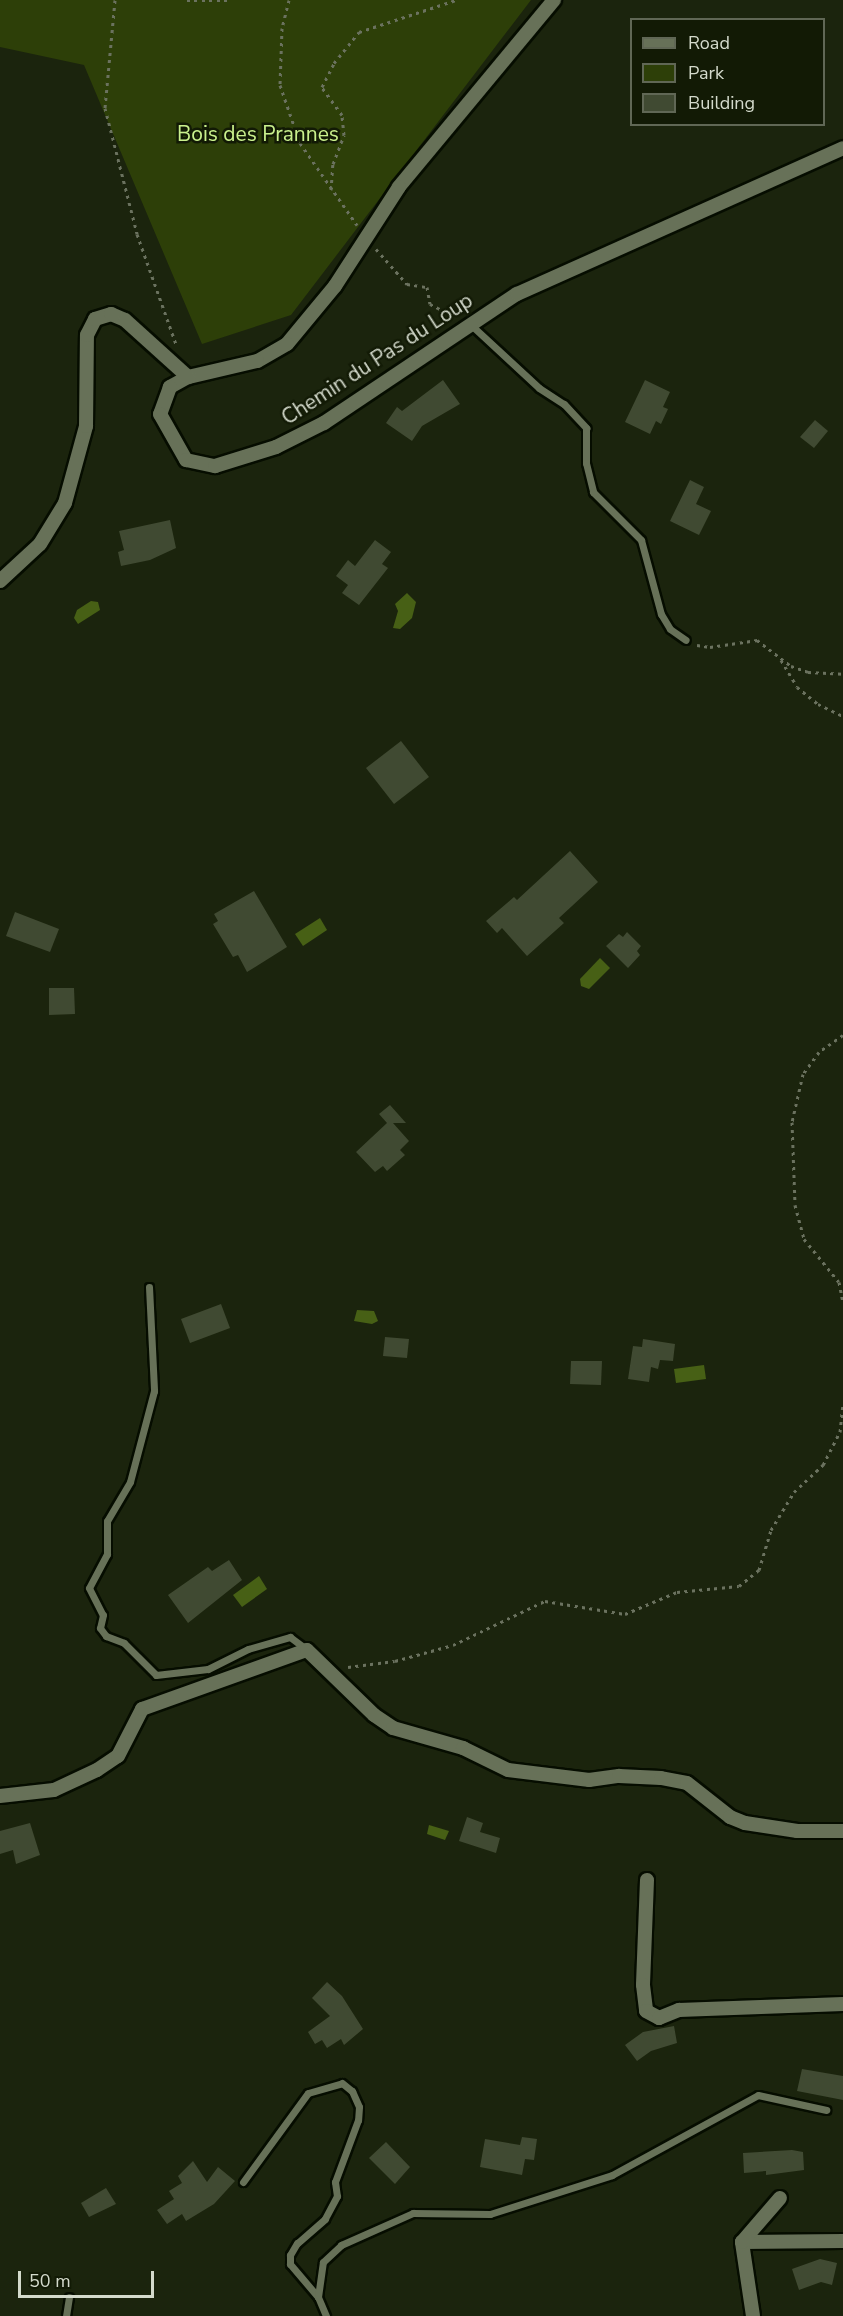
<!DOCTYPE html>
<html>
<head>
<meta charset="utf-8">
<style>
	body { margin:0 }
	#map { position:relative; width:843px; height:2316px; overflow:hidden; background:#1b240d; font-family:"Nunito Sans",sans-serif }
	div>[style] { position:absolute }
	.green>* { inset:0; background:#2d3f08 }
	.water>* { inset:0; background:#476015 }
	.building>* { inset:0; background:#404a32 }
	.path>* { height:3px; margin-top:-1.5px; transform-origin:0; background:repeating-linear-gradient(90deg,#6b725f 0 3px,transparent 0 7.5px) }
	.roads { filter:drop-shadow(2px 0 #060d00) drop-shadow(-2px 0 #060d00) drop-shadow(0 2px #060d00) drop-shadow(0 -2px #060d00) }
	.service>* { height:7px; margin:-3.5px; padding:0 3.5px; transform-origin:3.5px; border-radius:3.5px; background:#677158 }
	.minor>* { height:14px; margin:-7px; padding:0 7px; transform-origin:7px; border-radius:7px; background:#677158 }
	span { translate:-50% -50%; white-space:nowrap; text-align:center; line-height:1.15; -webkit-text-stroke:5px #121a05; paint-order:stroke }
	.park-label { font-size:21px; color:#caf18d }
	.street-label { font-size:21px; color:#d4dacc }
	.legend { position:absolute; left:630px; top:18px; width:195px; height:108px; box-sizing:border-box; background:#121a05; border:2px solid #606755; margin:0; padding:8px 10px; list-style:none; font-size:18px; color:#d4dacc }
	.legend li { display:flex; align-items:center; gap:12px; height:30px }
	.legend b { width:30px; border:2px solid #606755 }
	.scale { position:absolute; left:18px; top:2271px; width:136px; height:27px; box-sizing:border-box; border:3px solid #d4dacc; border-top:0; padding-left:8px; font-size:18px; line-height:21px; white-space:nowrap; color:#d4dacc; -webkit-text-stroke:4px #121a05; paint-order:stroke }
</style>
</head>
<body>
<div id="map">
	<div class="green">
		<i style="clip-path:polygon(0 0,531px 0,291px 315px,202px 344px,84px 65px,0 47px)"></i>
	</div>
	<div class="water">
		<i style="clip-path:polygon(407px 593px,416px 602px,412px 618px,400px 629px,393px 628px,398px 611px,395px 604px)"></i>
		<i style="clip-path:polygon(91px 601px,98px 602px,100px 610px,78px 624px,74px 618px,77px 610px)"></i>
		<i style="clip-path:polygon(320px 918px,327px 930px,303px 946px,295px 934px)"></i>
		<i style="clip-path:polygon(600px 958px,610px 968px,589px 989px,581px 986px,580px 979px)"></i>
		<i style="clip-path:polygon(357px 1310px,374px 1311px,378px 1321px,372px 1324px,354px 1321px)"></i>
		<i style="clip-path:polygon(704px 1365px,706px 1379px,676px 1383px,674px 1369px)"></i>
		<i style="clip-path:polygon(259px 1576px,267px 1589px,242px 1607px,233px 1595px)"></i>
		<i style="clip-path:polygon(429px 1825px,449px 1831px,445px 1840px,427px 1834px)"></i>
	</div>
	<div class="building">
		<i style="clip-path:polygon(443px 380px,460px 404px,422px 426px,412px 441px,386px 423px,397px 407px,402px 411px)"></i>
		<i style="clip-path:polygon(645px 380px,670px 392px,663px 407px,668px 409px,661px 424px,656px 421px,650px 434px,625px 422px)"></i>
		<i style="clip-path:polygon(815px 420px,828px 431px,814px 448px,800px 437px)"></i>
		<i style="clip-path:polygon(690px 480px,704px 487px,696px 504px,711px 511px,699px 535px,670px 521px)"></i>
		<i style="clip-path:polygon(170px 520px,176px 548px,150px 560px,121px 566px,118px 552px,124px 550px,119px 531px)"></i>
		<i style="clip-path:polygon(375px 540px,391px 552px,382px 564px,388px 568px,359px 605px,342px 593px,348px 585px,336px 576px,348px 560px,355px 566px)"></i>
		<i style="clip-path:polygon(401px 741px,429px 777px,394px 804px,366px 768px)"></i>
		<i style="clip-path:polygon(570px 851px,598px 882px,559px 918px,564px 923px,527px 956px,502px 928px,497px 933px,486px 921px,514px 897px,517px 900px)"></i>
		<i style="clip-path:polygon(254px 891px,287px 947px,247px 972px,238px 955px,233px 957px,213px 924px,218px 921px,214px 914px)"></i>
		<i style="clip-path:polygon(15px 912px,59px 929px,50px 952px,6px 936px)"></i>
		<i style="clip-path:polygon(627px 932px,641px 946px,637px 951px,640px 955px,628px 968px,606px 946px,619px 934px,623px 937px)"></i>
		<i style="clip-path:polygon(49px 988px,74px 988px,75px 1014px,49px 1015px)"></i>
		<i style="clip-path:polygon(390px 1105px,406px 1123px,393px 1123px,409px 1141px,400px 1150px,405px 1155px,387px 1171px,383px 1166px,375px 1172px,356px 1152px,387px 1123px,379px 1114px)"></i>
		<i style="clip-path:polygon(221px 1304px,230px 1328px,190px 1343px,181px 1319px)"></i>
		<i style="clip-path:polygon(385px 1337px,409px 1339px,407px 1358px,383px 1356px)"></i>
		<i style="clip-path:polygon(643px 1339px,675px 1344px,673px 1361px,660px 1360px,658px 1369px,651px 1367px,649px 1382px,628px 1379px,633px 1346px,642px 1347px)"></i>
		<i style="clip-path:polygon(571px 1361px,602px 1361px,601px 1385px,570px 1384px)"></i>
		<i style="clip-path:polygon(229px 1560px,242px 1580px,188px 1623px,168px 1595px,208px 1567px,212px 1571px)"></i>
		<i style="clip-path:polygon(467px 1817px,483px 1823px,480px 1832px,500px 1838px,496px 1853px,459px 1841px)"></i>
		<i style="clip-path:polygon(30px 1823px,40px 1855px,16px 1864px,13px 1850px,0 1854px,0 1831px)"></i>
		<i style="clip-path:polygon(327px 1982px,342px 1996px,363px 2029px,344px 2045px,341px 2039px,327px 2048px,322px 2040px,315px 2044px,308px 2032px,330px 2016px,312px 1998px)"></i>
		<i style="clip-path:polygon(674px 2026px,677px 2043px,651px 2051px,637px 2061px,625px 2045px,643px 2032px)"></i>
		<i style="clip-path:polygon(802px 2069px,843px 2076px,843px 2100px,797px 2091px)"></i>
		<i style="clip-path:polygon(522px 2137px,537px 2139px,534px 2160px,525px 2159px,522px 2175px,480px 2167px,485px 2139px,520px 2145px)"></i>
		<i style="clip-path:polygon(386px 2142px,410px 2167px,395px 2184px,369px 2158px)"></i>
		<i style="clip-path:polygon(792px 2150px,803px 2152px,804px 2170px,766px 2175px,766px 2171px,744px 2173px,743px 2153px)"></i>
		<i style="clip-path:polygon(193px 2161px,207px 2182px,218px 2167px,235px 2181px,214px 2204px,186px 2221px,182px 2214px,167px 2224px,157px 2210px,174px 2199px,169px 2191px,182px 2183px,178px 2176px)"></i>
		<i style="clip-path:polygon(106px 2188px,116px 2204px,89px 2217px,81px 2203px)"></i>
		<i style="clip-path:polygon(820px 2259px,837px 2263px,832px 2285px,821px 2282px,799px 2290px,792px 2269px)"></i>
	</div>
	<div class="path">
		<i style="left:115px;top:0;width:108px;rotate:95.3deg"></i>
		<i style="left:105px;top:108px;width:130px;rotate:75.7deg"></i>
		<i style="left:137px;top:234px;width:117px;rotate:70.5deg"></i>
		<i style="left:187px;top:0;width:42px"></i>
		<i style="left:289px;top:0;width:29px;rotate:104deg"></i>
		<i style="left:282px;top:28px;width:57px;rotate:92deg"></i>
		<i style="left:280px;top:85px;width:61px;rotate:71deg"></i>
		<i style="left:300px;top:143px;width:100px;rotate:55.2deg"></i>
		<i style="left:331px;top:190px;width:26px;rotate:-86deg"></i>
		<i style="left:333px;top:164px;width:31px;rotate:-69deg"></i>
		<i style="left:344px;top:135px;width:20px;rotate:-96deg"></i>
		<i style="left:342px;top:115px;width:34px;rotate:-126deg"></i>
		<i style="left:322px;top:87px;width:27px;rotate:-63deg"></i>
		<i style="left:334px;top:63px;width:40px;rotate:-51deg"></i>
		<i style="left:359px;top:32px;width:102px;rotate:-18.3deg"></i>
		<i style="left:376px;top:249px;width:47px;rotate:48.5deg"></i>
		<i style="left:407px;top:284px;width:20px;rotate:9deg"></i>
		<i style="left:427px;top:287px;width:17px;rotate:80deg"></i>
		<i style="left:430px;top:304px;width:29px;rotate:27deg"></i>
		<i style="left:697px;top:645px;width:13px;rotate:9deg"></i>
		<i style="left:710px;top:647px;width:48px;rotate:-8.5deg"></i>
		<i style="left:757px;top:640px;width:43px;rotate:37.4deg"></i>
		<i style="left:791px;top:666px;width:18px;rotate:19deg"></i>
		<i style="left:808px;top:672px;width:35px;rotate:3deg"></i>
		<i style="left:781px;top:660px;width:31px;rotate:59deg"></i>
		<i style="left:797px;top:687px;width:27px;rotate:39deg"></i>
		<i style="left:818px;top:704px;width:28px;rotate:26deg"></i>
		<i style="left:843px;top:1035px;width:29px;rotate:145deg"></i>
		<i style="left:819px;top:1052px;width:27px;rotate:126deg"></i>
		<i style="left:803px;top:1074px;width:49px;rotate:102.9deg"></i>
		<i style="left:792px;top:1122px;width:83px;rotate:87.9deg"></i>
		<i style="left:795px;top:1205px;width:35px;rotate:75deg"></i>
		<i style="left:804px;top:1239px;width:55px;rotate:50.9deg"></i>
		<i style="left:839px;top:1282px;width:21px;rotate:79deg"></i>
		<i style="left:348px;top:1667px;width:47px;rotate:-7.3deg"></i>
		<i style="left:395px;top:1661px;width:60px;rotate:-15.4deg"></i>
		<i style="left:453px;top:1645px;width:102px;rotate:-25.6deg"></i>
		<i style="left:545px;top:1601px;width:81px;rotate:9.2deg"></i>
		<i style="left:625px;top:1614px;width:56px;rotate:-22.9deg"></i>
		<i style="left:677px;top:1592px;width:62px;rotate:-5.5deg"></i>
		<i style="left:739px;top:1586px;width:26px;rotate:-39deg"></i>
		<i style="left:759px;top:1570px;width:42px;rotate:-73.3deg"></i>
		<i style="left:771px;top:1530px;width:44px;rotate:-58.8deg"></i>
		<i style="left:794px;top:1492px;width:40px;rotate:-43deg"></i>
		<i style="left:823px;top:1465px;width:37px;rotate:-63deg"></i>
		<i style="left:840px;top:1432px;width:27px;rotate:-84deg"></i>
	</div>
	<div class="roads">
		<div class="service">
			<i style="left:470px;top:324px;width:94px;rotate:42.8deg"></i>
			<i style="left:539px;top:388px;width:30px;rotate:33deg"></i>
			<i style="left:564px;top:404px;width:33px;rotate:47deg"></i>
			<i style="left:586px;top:428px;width:35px;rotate:90deg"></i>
			<i style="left:586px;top:463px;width:30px;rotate:76deg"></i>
			<i style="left:593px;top:492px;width:68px;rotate:45deg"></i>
			<i style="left:641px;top:540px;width:77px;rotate:74.9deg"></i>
			<i style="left:661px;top:614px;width:17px;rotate:59deg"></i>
			<i style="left:670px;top:629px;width:19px;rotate:35deg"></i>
			<i style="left:149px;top:1287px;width:104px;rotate:87.2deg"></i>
			<i style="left:154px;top:1391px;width:94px;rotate:104.8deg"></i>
			<i style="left:130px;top:1482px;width:45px;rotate:120.5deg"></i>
			<i style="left:107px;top:1521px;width:33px;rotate:90deg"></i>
			<i style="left:107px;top:1554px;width:38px;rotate:118deg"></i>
			<i style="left:89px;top:1588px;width:30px;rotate:63deg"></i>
			<i style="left:103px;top:1615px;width:13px;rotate:103deg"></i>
			<i style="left:100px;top:1628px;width:10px;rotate:53deg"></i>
			<i style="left:106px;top:1636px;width:19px;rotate:21deg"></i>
			<i style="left:124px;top:1643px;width:45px;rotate:45deg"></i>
			<i style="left:156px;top:1675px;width:52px;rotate:-6.6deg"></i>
			<i style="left:208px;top:1669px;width:45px;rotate:-26.6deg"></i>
			<i style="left:248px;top:1649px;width:44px;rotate:-15.9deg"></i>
			<i style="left:290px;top:1637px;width:21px;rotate:37deg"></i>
			<i style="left:243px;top:2182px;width:110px;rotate:-53.9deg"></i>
			<i style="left:308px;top:2093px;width:35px;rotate:-16deg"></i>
			<i style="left:342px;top:2083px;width:13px;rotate:39deg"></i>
			<i style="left:352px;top:2091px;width:17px;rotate:66deg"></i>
			<i style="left:359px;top:2107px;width:13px;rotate:94deg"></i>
			<i style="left:358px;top:2120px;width:66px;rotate:110.4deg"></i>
			<i style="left:335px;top:2182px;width:14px;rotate:82deg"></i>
			<i style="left:337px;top:2196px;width:26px;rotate:118deg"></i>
			<i style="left:325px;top:2219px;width:37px;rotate:139deg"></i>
			<i style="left:297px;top:2243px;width:14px;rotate:120deg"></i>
			<i style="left:290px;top:2255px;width:9px;rotate:90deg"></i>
			<i style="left:290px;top:2264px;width:43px;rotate:49.7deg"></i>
			<i style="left:318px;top:2297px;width:21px;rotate:67deg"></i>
			<i style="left:318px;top:2297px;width:35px;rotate:-82deg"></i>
			<i style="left:323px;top:2262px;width:25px;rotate:-43deg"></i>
			<i style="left:341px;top:2245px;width:79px;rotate:-24deg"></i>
			<i style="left:413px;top:2213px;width:77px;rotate:0.7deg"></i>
			<i style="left:490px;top:2214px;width:128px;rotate:-17.7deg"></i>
			<i style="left:612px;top:2175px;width:166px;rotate:-28.7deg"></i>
			<i style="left:758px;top:2095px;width:70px;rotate:12.4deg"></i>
			<i style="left:66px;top:2316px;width:19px;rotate:-81deg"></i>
		</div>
		<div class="minor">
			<i style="left:554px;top:0;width:243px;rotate:129.7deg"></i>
			<i style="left:399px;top:187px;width:118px;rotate:122.9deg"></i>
			<i style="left:335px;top:286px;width:75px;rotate:129.6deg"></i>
			<i style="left:287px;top:344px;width:34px;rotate:150deg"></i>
			<i style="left:257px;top:361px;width:71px;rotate:166.9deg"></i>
			<i style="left:188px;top:377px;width:21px;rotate:151deg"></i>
			<i style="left:170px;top:387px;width:29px;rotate:110deg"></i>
			<i style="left:160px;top:414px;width:53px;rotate:60.5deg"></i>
			<i style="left:186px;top:460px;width:30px;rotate:12deg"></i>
			<i style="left:215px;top:466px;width:64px;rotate:-17.3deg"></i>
			<i style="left:276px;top:447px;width:54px;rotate:-26.6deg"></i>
			<i style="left:324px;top:423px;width:232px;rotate:-33.8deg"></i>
			<i style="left:517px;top:294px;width:357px;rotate:-24.1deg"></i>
			<i style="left:0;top:581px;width:54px;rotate:-42.8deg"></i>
			<i style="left:40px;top:544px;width:48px;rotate:-58.6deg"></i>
			<i style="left:65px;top:503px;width:80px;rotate:-74.7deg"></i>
			<i style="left:86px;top:426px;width:91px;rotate:-89.4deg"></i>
			<i style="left:87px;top:335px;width:18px;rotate:-63deg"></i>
			<i style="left:95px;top:319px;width:17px;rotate:-17deg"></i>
			<i style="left:111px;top:314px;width:15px;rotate:23deg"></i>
			<i style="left:125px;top:320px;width:85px;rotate:42.1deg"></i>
			<i style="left:0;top:1796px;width:54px;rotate:-6.3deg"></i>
			<i style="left:54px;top:1790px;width:47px;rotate:-24.9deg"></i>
			<i style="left:97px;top:1770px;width:25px;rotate:-34deg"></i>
			<i style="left:118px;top:1756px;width:53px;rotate:-62.9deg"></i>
			<i style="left:142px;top:1709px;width:175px;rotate:-19.7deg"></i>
			<i style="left:307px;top:1650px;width:93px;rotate:44.1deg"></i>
			<i style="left:374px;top:1715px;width:23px;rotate:34deg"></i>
			<i style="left:393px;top:1728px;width:73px;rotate:15.9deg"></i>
			<i style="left:463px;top:1748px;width:50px;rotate:26.1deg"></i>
			<i style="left:508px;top:1770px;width:82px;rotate:7deg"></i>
			<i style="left:589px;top:1780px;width:30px;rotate:-8deg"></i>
			<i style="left:619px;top:1776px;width:42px;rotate:2.7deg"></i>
			<i style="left:661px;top:1778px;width:26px;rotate:11deg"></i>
			<i style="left:687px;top:1783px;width:55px;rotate:38.3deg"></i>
			<i style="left:730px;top:1817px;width:16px;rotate:22deg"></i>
			<i style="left:745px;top:1823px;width:53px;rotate:8.7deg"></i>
			<i style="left:797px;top:1831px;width:46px"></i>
			<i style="left:647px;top:1880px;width:105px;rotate:92.2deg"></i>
			<i style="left:643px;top:1985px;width:26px;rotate:83deg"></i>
			<i style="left:646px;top:2011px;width:15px;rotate:28deg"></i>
			<i style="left:659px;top:2018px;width:22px;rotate:-22deg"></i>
			<i style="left:679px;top:2010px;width:164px;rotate:-2.1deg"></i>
			<i style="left:742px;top:2242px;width:101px;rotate:-0.6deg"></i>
			<i style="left:753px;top:2316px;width:75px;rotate:-98.5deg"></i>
			<i style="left:742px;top:2242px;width:58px;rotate:-49.2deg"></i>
		</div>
	</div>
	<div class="park-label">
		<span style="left:258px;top:134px">Bois des Prannes</span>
	</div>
	<div class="street-label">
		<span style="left:377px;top:359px;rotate:-33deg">Chemin du Pas du Loup</span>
	</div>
	<ul class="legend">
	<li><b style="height:8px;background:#677158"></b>Road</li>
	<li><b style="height:16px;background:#2d3f08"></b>Park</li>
	<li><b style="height:16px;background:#404a32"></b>Building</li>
	</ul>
	<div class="scale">50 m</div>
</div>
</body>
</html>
